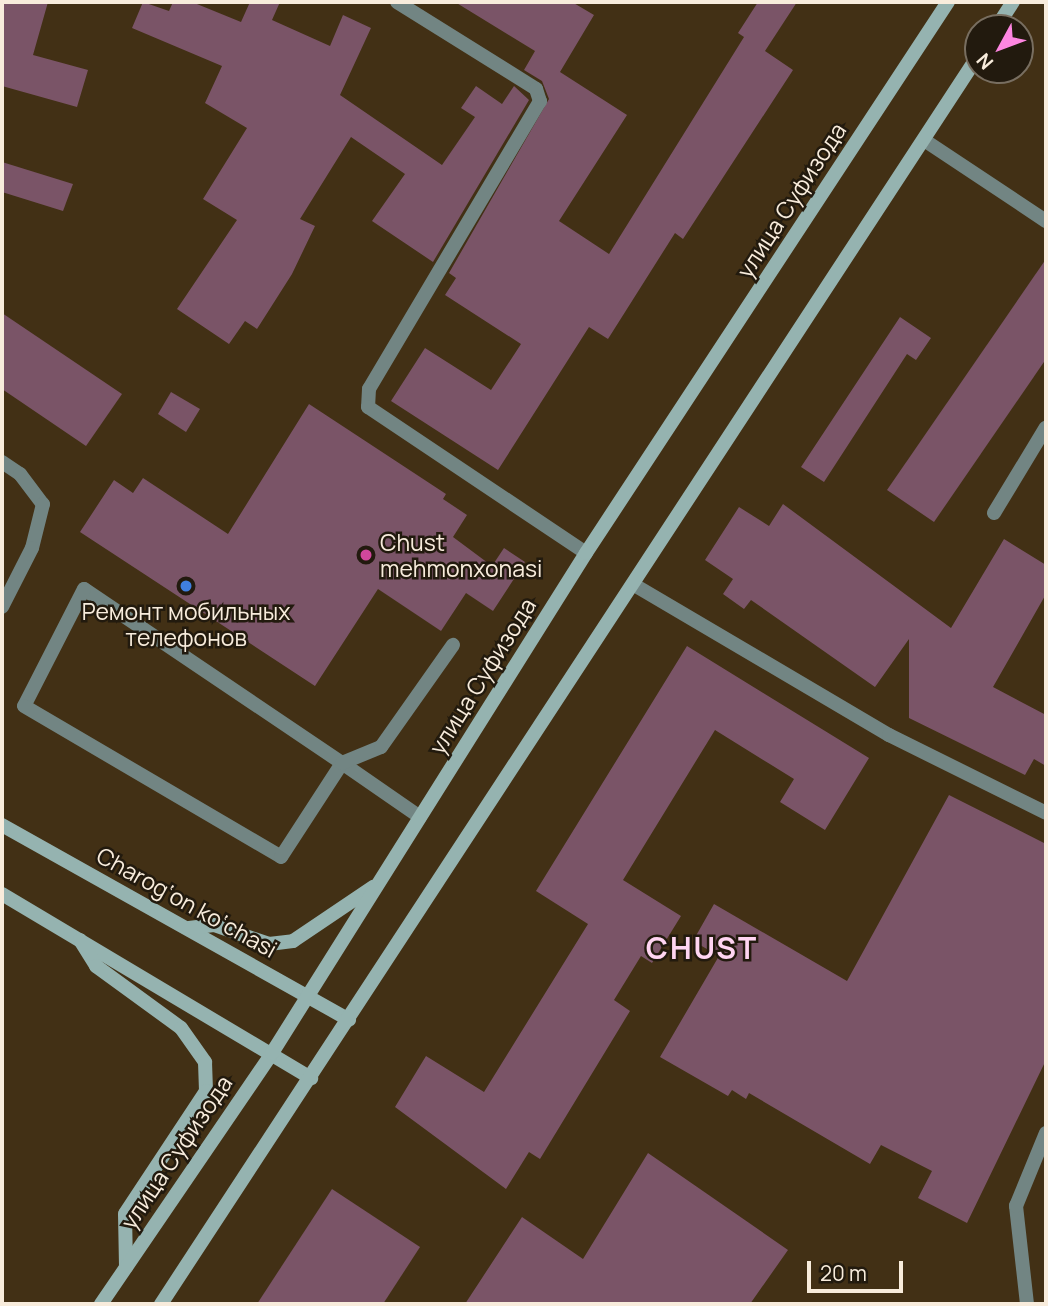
<!DOCTYPE html>
<html>
<head>
<meta charset="utf-8">
<style>
	body { margin:0 }
	#map { position:relative; width:1048px; height:1306px; overflow:hidden; background:#423015; font-family:Manrope,sans-serif }
	div>[style] { position:absolute }
	.building>* { inset:0; background:#7a5467 }
	.lane>* { height:14px; margin:-7px; padding:0 7px; transform-origin:7px; border-radius:7px; background:#728583 }
	.street>* { height:14px; margin:-7px; padding:0 7px; transform-origin:7px; border-radius:7px; background:#728583 }
	.secondary>* { height:14px; margin:-7px; padding:0 7px; transform-origin:7px; border-radius:7px; background:#95b3b0 }
	.dots>* { width:19px; height:19px; translate:-50% -50%; box-sizing:border-box; border:4px solid #221a0e; border-radius:50% }
	span { translate:-50% -50%; white-space:nowrap; text-align:center; line-height:1.15; -webkit-text-stroke:5px #221a0e; paint-order:stroke }
	.street-label { font-size:23px; color:#f8ecdc }
	.poi-label { font-size:23px; color:#f8ecdc }
	.left { translate:0 -50%; text-align:left }
	.district-label { font-size:30px; color:#ffd5f2; font-weight:700; letter-spacing:2px }
	.frame { position:absolute; inset:0; border:4px solid #f8ecdc; pointer-events:none }
	.north { position:absolute; left:964px; top:14px; width:70px; height:70px; box-sizing:border-box; background:#221a0e; border:2px solid #786e60; border-radius:50%; rotate:229deg; font-size:19px; font-weight:700; line-height:28px; text-align:center; color:#f8ecdc }
	.north::after { content:''; display:block; margin:auto; width:24px; height:32px; background:#fe86e1; clip-path:polygon(50% 0,100% 100%,50% 72%,0 100%) }
	.scale { position:absolute; left:807px; top:1261px; width:96px; height:32px; box-sizing:border-box; border:4px solid #f8ecdc; border-top:0; padding-left:9px; font-size:21px; line-height:24px; white-space:nowrap; color:#f8ecdc; -webkit-text-stroke:5px #221a0e; paint-order:stroke }
</style>
</head>
<body>
<div id="map">
	<div class="building">
		<i style="clip-path:polygon(2px 2px,48px 2px,33px 55px,88px 70px,77px 107px,2px 86px)"></i>
		<i style="clip-path:polygon(143px 2px,169px 11px,173px 2px,192px 2px,241px 22px,250px 2px,280px 2px,272px 20px,330px 46px,343px 15px,371px 28px,340px 95px,442px 165px,475px 117px,461px 108px,476px 86px,502px 104px,514px 86px,529px 100px,433px 262px,372px 221px,405px 174px,351px 137px,300px 219px,315px 226px,292px 274px,257px 329px,245px 321px,229px 344px,177px 309px,237px 220px,203px 199px,247px 128px,205px 103px,222px 66px,132px 28px)"></i>
		<i style="clip-path:polygon(455px 2px,572px 2px,594px 15px,560px 72px,627px 115px,559px 221px,609px 254px,744px 37px,738px 33px,758px 2px,797px 2px,765px 51px,793px 70px,683px 239px,675px 233px,608px 339px,589px 327px,498px 470px,391px 401px,425px 348px,491px 390px,521px 344px,445px 295px,456px 278px,449px 273px,549px 99px,542px 81px,524px 70px,535px 51px)"></i>
		<i style="clip-path:polygon(2px 162px,73px 184px,63px 211px,2px 192px)"></i>
		<i style="clip-path:polygon(1046px 259px,1046px 359px,934px 522px,887px 490px)"></i>
		<i style="clip-path:polygon(2px 313px,122px 394px,86px 446px,2px 389px)"></i>
		<i style="clip-path:polygon(900px 317px,931px 338px,916px 360px,907px 354px,824px 482px,801px 467px)"></i>
		<i style="clip-path:polygon(171px 392px,200px 409px,186px 432px,158px 414px)"></i>
		<i style="clip-path:polygon(309px 404px,446px 494px,443px 499px,467px 515px,453px 537px,492px 566px,504px 548px,525px 562px,493px 611px,466px 593px,441px 631px,378px 589px,315px 686px,80px 532px,114px 480px,133px 493px,143px 478px,228px 534px)"></i>
		<i style="clip-path:polygon(783px 504px,951px 628px,1004px 539px,1046px 565px,1046px 594px,993px 687px,1046px 715px,1046px 766px,1034px 759px,1025px 775px,909px 718px,909px 639px,875px 687px,751px 600px,744px 609px,723px 594px,733px 579px,705px 560px,739px 507px,769px 526px)"></i>
		<i style="clip-path:polygon(687px 646px,869px 758px,825px 830px,780px 802px,794px 779px,715px 730px,623px 880px,681px 916px,652px 963px,641px 956px,614px 1000px,630px 1011px,540px 1159px,529px 1152px,506px 1189px,395px 1107px,426px 1056px,484px 1092px,588px 924px,536px 891px)"></i>
		<i style="clip-path:polygon(949px 795px,1046px 844px,1046px 1060px,967px 1223px,918px 1198px,932px 1171px,881px 1145px,870px 1164px,749px 1093px,746px 1099px,732px 1090px,728px 1096px,660px 1057px,719px 956px,693px 941px,714px 904px,847px 981px)"></i>
		<i style="clip-path:polygon(648px 1153px,788px 1250px,750px 1304px,465px 1304px,522px 1217px,583px 1259px)"></i>
		<i style="clip-path:polygon(332px 1189px,420px 1247px,383px 1304px,257px 1304px)"></i>
	</div>
	<div class="lane">
		<i style="left:924px;top:140px;width:146px;rotate:33.6deg"></i>
		<i style="left:2px;top:462px;width:22px;rotate:34deg"></i>
		<i style="left:20px;top:474px;width:38px;rotate:53deg"></i>
		<i style="left:43px;top:504px;width:45px;rotate:104deg"></i>
		<i style="left:32px;top:548px;width:66px;rotate:117deg"></i>
		<i style="left:994px;top:513px;width:100px;rotate:-58.8deg"></i>
		<i style="left:420px;top:817px;width:95px;rotate:-145.3deg"></i>
		<i style="left:342px;top:763px;width:311px;rotate:-146deg"></i>
		<i style="left:84px;top:589px;width:131px;rotate:117.1deg"></i>
		<i style="left:24px;top:706px;width:298px;rotate:30.4deg"></i>
		<i style="left:281px;top:857px;width:112px;rotate:-57deg"></i>
		<i style="left:342px;top:763px;width:42px;rotate:-22.3deg"></i>
		<i style="left:381px;top:747px;width:125px;rotate:-54.8deg"></i>
	</div>
	<div class="street">
		<i style="left:397px;top:2px;width:164px;rotate:32deg"></i>
		<i style="left:536px;top:89px;width:13px;rotate:72deg"></i>
		<i style="left:540px;top:101px;width:335px;rotate:120.7deg"></i>
		<i style="left:369px;top:389px;width:18px;rotate:93deg"></i>
		<i style="left:368px;top:407px;width:262px;rotate:33.8deg"></i>
		<i style="left:636px;top:586px;width:294px;rotate:30.5deg"></i>
		<i style="left:889px;top:735px;width:175px;rotate:26.4deg"></i>
		<i style="left:1027px;top:1304px;width:99px;rotate:-96.4deg"></i>
		<i style="left:1016px;top:1206px;width:79px;rotate:-67.7deg"></i>
	</div>
	<div class="secondary">
		<i style="left:996px;top:28px;width:31px;rotate:-57deg"></i>
		<i style="left:2px;top:825px;width:398px;rotate:29.3deg"></i>
		<i style="left:2px;top:894px;width:360px;rotate:30.8deg"></i>
		<i style="left:189px;top:928px;width:25px;rotate:-7deg"></i>
		<i style="left:214px;top:925px;width:58px;rotate:19.1deg"></i>
		<i style="left:269px;top:944px;width:24px;rotate:-7deg"></i>
		<i style="left:293px;top:941px;width:97px;rotate:-34deg"></i>
		<i style="left:80px;top:940px;width:31px;rotate:58deg"></i>
		<i style="left:96px;top:966px;width:105px;rotate:36.1deg"></i>
		<i style="left:181px;top:1028px;width:42px;rotate:54.8deg"></i>
		<i style="left:205px;top:1062px;width:29px;rotate:88deg"></i>
		<i style="left:206px;top:1091px;width:147px;rotate:123.4deg"></i>
		<i style="left:125px;top:1214px;width:53px;rotate:88.9deg"></i>
		<i style="left:101px;top:1304px;width:304px;rotate:-55.7deg"></i>
		<i style="left:272px;top:1053px;width:590px;rotate:-57.87deg"></i>
		<i style="left:586px;top:553px;width:659px;rotate:-56.7deg"></i>
		<i style="left:161px;top:1304px;width:1492px;rotate:-56.79deg"></i>
	</div>
	<div class="dots">
		<i style="left:366px;top:555px;background:#d1479c"></i>
		<i style="left:186px;top:586px;background:#3f7fe0"></i>
	</div>
	<div class="street-label">
		<span style="left:791px;top:200px;rotate:-57deg">улица Суфизода</span>
		<span style="left:482px;top:676px;rotate:-58deg">улица Суфизода</span>
		<span style="left:187px;top:902px;rotate:29deg">Charog‘on ko‘chasi</span>
		<span style="left:176px;top:1152px;rotate:-56deg">улица Суфизода</span>
	</div>
	<div class="poi-label">
		<span class="left" style="left:380px;top:555px">Chust<br>mehmonxonasi</span>
		<span style="left:186px;top:624px">Ремонт мобильных<br>телефонов</span>
	</div>
	<div class="district-label">
		<span style="left:702px;top:948px">CHUST</span>
	</div>
	<div class="frame"></div>
	<div class="north">N</div>
	<div class="scale">20 m</div>
</div>
</body>
</html>
